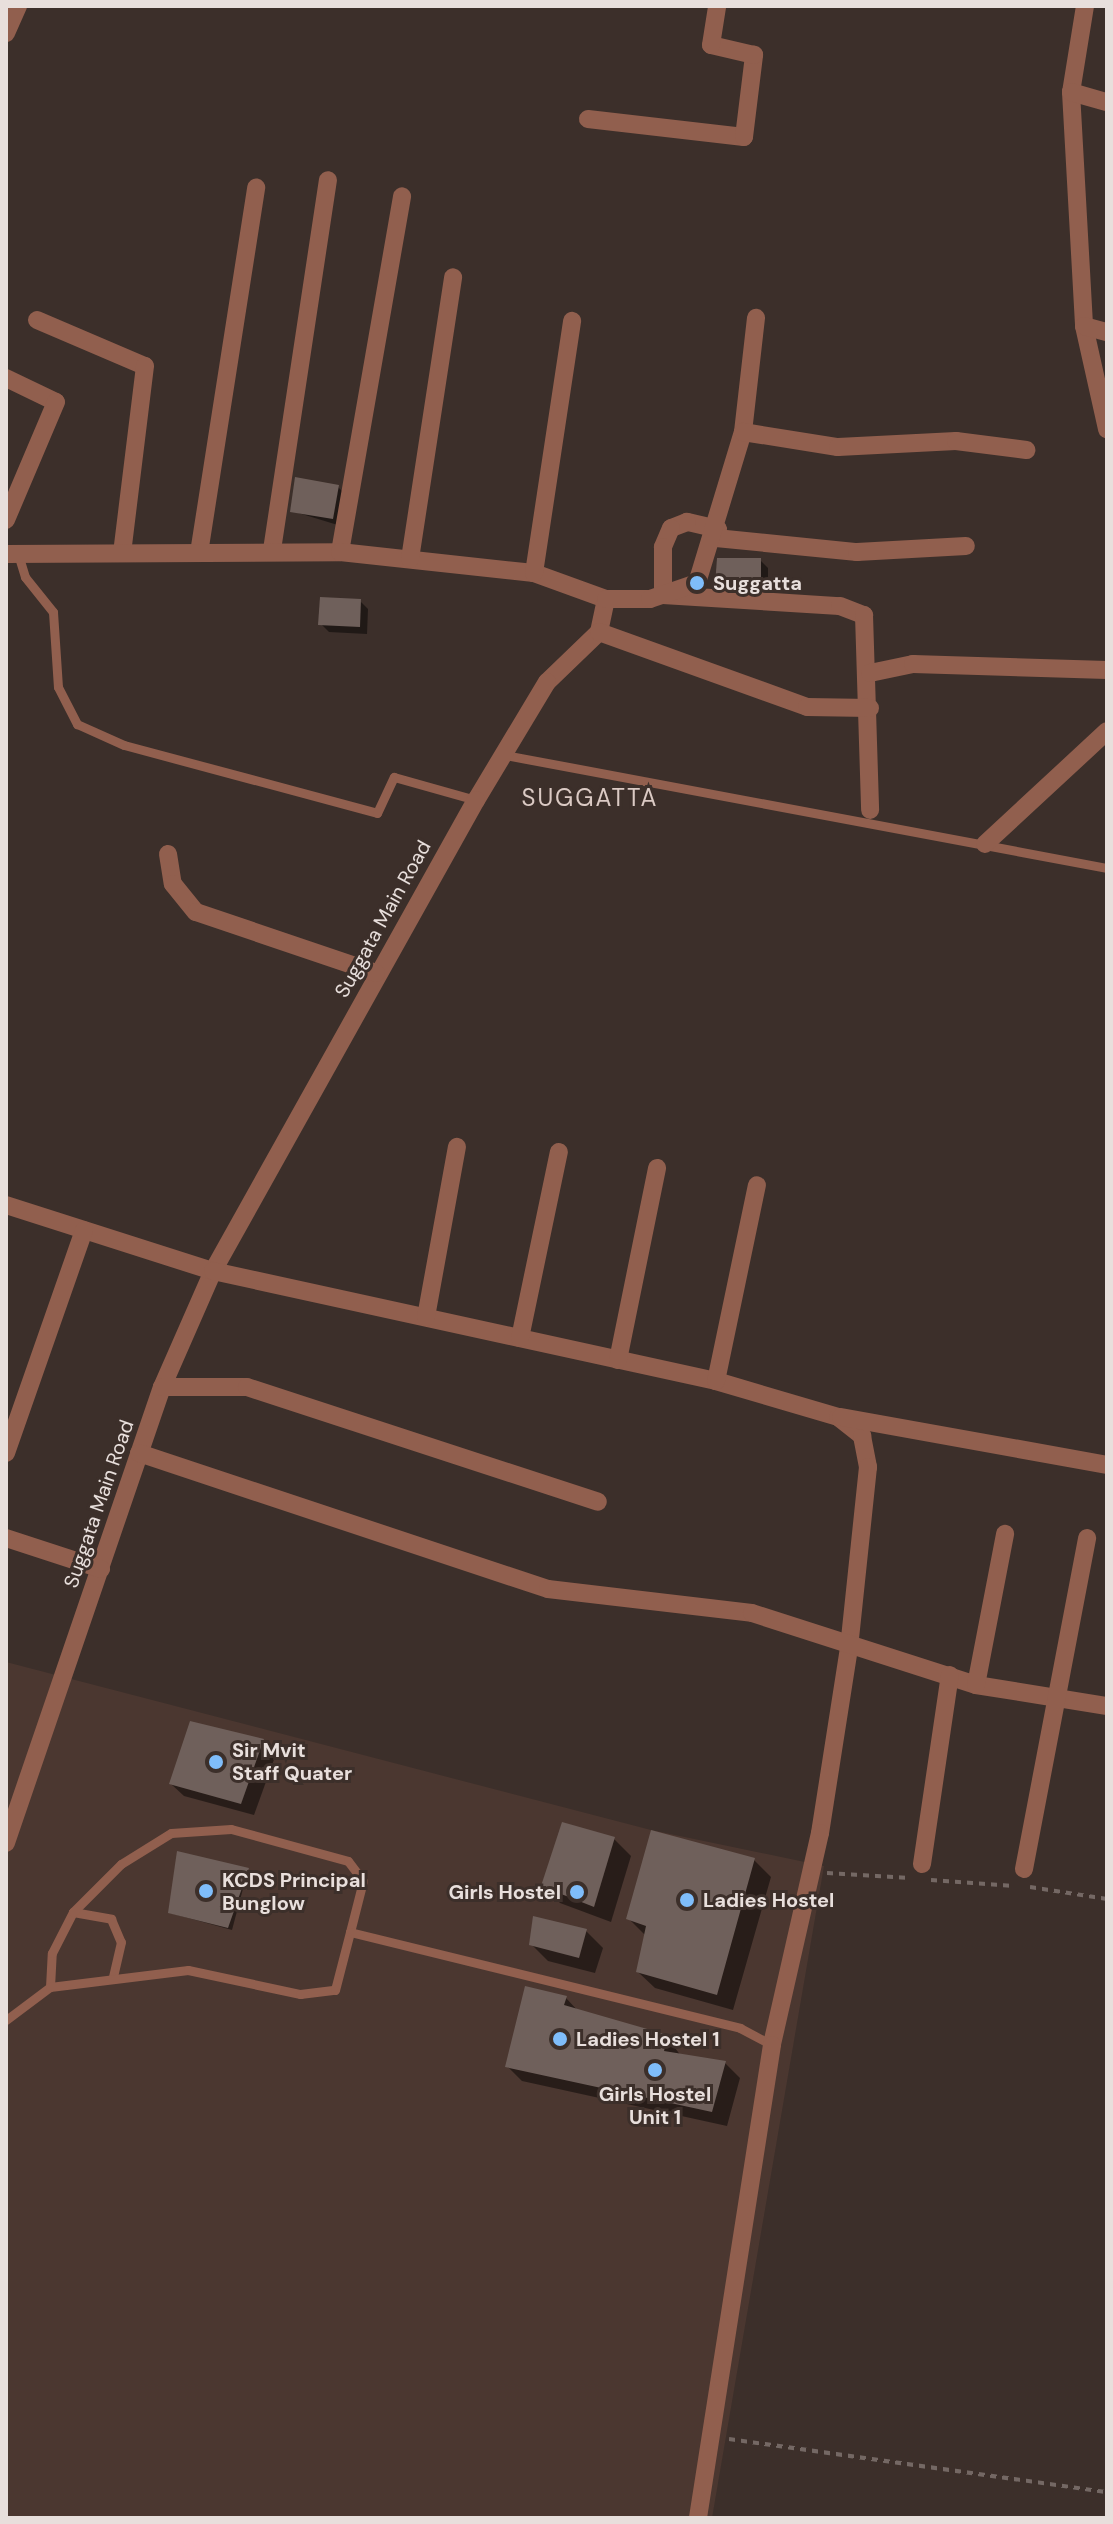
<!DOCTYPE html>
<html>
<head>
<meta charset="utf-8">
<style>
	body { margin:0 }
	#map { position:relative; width:1113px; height:2524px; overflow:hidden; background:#3c2f2a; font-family:"DM Sans",sans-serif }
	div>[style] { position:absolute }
	.built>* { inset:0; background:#4b3730 }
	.shadow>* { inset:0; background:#0007 }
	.building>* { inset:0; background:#6f605b }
	.path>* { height:4px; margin-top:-2px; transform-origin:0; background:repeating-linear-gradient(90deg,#746864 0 6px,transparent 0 12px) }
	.lane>* { height:9px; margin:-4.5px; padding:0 4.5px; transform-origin:4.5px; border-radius:4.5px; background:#915f4e }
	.street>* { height:18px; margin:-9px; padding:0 9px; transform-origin:9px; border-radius:9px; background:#915f4e }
	.dots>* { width:22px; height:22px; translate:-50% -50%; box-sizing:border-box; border:4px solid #3c2f2a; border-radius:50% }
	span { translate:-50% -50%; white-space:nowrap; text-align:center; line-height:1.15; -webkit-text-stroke:6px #3c2f2a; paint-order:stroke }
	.poi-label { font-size:20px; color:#e8dfdc; font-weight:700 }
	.left { translate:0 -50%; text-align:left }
	.right { translate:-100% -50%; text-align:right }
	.street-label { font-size:20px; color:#e8dfdc }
	.quarter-label { font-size:24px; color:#dbcac4; letter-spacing:2px }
	.frame { position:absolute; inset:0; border:8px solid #e8dfdc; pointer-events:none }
</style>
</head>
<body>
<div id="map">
	<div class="built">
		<i style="clip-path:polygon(6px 1662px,651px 1830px,824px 1866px,712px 2518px,6px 2518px)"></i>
	</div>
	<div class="shadow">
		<i style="clip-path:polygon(338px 487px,346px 495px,341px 526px,292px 511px)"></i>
		<i style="clip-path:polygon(760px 560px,768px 568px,768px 596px,726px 594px,717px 585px)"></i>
		<i style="clip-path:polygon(360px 601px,368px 609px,367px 634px,329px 632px,321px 624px)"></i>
		<i style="clip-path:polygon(191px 1723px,263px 1741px,276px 1754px,254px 1815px,184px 1796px,171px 1784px)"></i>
		<i style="clip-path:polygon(614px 1839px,631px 1856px,611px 1922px,560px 1903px,543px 1886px)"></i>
		<i style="clip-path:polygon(754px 1860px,771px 1877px,733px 2010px,655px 1988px,638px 1972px,646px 1936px,628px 1918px)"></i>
		<i style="clip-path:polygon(248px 1870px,232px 1930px,170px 1913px)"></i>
		<i style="clip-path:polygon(586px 1931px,603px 1948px,595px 1973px,548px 1961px,531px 1944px)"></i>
		<i style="clip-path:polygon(566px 1998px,579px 2012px,667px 2037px,681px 2056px,725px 2063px,740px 2078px,727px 2126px,522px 2081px,507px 2066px)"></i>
	</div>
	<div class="building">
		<i style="clip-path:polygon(295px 477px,339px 485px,333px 519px,290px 512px)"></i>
		<i style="clip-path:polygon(717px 558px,761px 558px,761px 589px,715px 586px)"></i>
		<i style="clip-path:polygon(320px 597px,361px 599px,360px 627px,318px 625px)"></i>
		<i style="clip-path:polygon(190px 1721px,264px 1739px,241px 1804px,169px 1784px)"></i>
		<i style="clip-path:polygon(562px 1822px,615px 1837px,594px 1907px,541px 1886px)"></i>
		<i style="clip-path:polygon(651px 1830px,755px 1858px,717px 1995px,636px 1972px,646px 1926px,626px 1919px)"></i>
		<i style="clip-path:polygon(177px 1851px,249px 1868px,228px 1928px,168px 1913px)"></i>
		<i style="clip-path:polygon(533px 1916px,587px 1929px,579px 1958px,529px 1945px)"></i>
		<i style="clip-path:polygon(525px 1986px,567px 1996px,564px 2005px,668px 2035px,664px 2051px,726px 2061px,712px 2112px,505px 2067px)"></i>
	</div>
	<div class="path">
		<i style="left:827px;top:1873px;width:83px;rotate:3.4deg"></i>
		<i style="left:931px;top:1880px;width:83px;rotate:4.1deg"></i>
		<i style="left:1030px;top:1887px;width:78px;rotate:8.9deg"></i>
		<i style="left:729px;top:2439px;width:382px;rotate:8deg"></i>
	</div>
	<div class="lane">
		<i style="left:18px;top:554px;width:24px;rotate:73deg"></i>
		<i style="left:25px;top:577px;width:45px;rotate:51.3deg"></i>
		<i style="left:53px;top:612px;width:75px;rotate:86.2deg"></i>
		<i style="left:58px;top:687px;width:42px;rotate:62.8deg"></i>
		<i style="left:77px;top:724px;width:51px;rotate:24.1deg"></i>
		<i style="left:124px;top:745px;width:262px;rotate:15deg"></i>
		<i style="left:377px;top:813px;width:40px;rotate:-65deg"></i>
		<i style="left:394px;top:777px;width:85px;rotate:15.7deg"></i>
		<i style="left:505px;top:755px;width:613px;rotate:10.63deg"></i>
		<i style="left:73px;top:1912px;width:39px;rotate:10deg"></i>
		<i style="left:111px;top:1919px;width:25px;rotate:67deg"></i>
		<i style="left:121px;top:1942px;width:37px;rotate:103deg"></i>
		<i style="left:50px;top:1987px;width:34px;rotate:-87deg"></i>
		<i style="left:52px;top:1953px;width:46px;rotate:-62.9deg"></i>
		<i style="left:73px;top:1912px;width:68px;rotate:-45deg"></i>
		<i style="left:121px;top:1864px;width:59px;rotate:-31.8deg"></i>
		<i style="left:171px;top:1833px;width:60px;rotate:-3.8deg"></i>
		<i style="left:231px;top:1829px;width:121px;rotate:15.3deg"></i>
		<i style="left:348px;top:1861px;width:25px;rotate:53deg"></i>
		<i style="left:363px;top:1881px;width:53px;rotate:104.3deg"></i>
		<i style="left:6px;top:2020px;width:55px;rotate:-36.9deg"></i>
		<i style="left:50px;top:1987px;width:139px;rotate:-7deg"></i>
		<i style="left:188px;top:1970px;width:115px;rotate:12.1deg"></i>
		<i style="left:300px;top:1994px;width:35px;rotate:-7deg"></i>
		<i style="left:335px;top:1990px;width:60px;rotate:-75.5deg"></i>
		<i style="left:350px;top:1932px;width:402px;rotate:13.8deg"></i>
		<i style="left:740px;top:2028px;width:36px;rotate:28deg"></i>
	</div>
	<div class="street">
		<i style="left:1085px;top:6px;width:87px;rotate:99.2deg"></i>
		<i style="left:1071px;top:92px;width:234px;rotate:86.8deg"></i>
		<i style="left:1084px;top:326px;width:106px;rotate:77.4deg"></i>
		<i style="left:6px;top:33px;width:30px;rotate:-66deg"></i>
		<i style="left:1071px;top:92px;width:37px;rotate:16deg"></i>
		<i style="left:588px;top:119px;width:157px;rotate:6.6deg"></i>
		<i style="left:744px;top:137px;width:83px;rotate:-83deg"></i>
		<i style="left:754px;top:55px;width:44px;rotate:-166.9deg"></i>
		<i style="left:711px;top:45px;width:39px;rotate:-81deg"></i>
		<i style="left:37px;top:320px;width:117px;rotate:23.1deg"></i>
		<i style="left:145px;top:366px;width:188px;rotate:97deg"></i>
		<i style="left:1084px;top:326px;width:24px;rotate:15deg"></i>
		<i style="left:6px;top:378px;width:55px;rotate:25.6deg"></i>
		<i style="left:56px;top:402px;width:128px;rotate:113deg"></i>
		<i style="left:743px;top:432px;width:115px;rotate:-83.5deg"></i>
		<i style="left:718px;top:529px;width:32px;rotate:-167deg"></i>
		<i style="left:687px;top:522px;width:17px;rotate:159deg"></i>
		<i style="left:671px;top:528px;width:21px;rotate:113deg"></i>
		<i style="left:663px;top:547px;width:48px;rotate:90deg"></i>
		<i style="left:663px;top:595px;width:177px;rotate:3.6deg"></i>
		<i style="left:840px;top:606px;width:26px;rotate:21deg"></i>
		<i style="left:864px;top:615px;width:195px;rotate:88.2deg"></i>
		<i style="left:716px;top:538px;width:142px;rotate:5.7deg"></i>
		<i style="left:857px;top:552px;width:109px;rotate:-3.2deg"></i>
		<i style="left:272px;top:550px;width:374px;rotate:-81.4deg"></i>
		<i style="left:340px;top:552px;width:361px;rotate:-80.1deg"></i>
		<i style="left:199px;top:553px;width:370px;rotate:-81.1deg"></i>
		<i style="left:6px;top:554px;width:334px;rotate:-0.3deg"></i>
		<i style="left:340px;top:552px;width:195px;rotate:6.2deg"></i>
		<i style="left:534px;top:573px;width:77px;rotate:19.9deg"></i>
		<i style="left:606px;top:599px;width:34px;rotate:102deg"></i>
		<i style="left:599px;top:632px;width:72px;rotate:136.1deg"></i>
		<i style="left:547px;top:682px;width:138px;rotate:121deg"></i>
		<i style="left:476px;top:800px;width:539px;rotate:119.18deg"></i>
		<i style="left:213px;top:1271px;width:127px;rotate:113.7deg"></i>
		<i style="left:162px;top:1387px;width:482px;rotate:108.9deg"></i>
		<i style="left:410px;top:559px;width:285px;rotate:-81.3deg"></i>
		<i style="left:534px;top:573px;width:255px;rotate:-81.4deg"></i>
		<i style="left:606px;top:599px;width:44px"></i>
		<i style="left:650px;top:599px;width:50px;rotate:-18.8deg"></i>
		<i style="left:697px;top:583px;width:158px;rotate:-73.1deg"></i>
		<i style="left:743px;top:432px;width:96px;rotate:9deg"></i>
		<i style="left:838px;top:447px;width:118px;rotate:-2.9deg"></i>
		<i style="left:956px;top:441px;width:71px;rotate:7.3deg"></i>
		<i style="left:599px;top:632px;width:221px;rotate:19.8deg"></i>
		<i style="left:807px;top:707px;width:63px;rotate:0.9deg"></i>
		<i style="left:870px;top:673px;width:44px;rotate:-11.8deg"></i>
		<i style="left:913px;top:664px;width:194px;rotate:1.8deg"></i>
		<i style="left:985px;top:844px;width:166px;rotate:-42.8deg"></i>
		<i style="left:168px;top:854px;width:30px;rotate:81deg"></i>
		<i style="left:173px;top:884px;width:36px;rotate:51deg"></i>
		<i style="left:196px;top:912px;width:190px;rotate:18.7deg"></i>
		<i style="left:6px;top:1205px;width:217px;rotate:17.7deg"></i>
		<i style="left:213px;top:1271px;width:515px;rotate:12.34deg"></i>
		<i style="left:716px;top:1381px;width:127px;rotate:16.4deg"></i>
		<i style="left:838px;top:1417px;width:31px;rotate:38deg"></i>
		<i style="left:862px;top:1436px;width:32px;rotate:79deg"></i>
		<i style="left:868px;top:1467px;width:182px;rotate:96deg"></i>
		<i style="left:849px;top:1648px;width:187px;rotate:98.9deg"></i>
		<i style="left:820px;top:1833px;width:217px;rotate:102.8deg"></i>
		<i style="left:772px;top:2045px;width:479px;rotate:98.9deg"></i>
		<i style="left:426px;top:1317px;width:173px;rotate:-79.7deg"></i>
		<i style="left:520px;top:1338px;width:190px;rotate:-78.2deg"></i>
		<i style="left:618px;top:1360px;width:196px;rotate:-78.5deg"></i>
		<i style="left:716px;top:1381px;width:200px;rotate:-78.2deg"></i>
		<i style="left:162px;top:1387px;width:85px"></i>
		<i style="left:247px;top:1387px;width:369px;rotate:18.1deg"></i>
		<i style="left:841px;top:1417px;width:270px;rotate:10.2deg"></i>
		<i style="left:6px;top:1453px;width:236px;rotate:-70.7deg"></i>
		<i style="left:139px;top:1453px;width:431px;rotate:18.4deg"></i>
		<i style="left:548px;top:1589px;width:205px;rotate:6.7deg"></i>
		<i style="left:752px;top:1613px;width:235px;rotate:17.8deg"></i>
		<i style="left:976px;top:1685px;width:133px;rotate:9.1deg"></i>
		<i style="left:6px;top:1538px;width:100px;rotate:18.1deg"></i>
		<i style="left:976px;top:1685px;width:154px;rotate:-79.1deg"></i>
		<i style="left:922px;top:1864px;width:191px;rotate:-81.6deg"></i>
		<i style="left:1024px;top:1869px;width:337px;rotate:-79.2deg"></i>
	</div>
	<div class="dots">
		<i style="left:697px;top:583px;background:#7fbdfa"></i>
		<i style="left:216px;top:1762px;background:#7fbdfa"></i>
		<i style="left:206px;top:1891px;background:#7fbdfa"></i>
		<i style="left:577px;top:1892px;background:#7fbdfa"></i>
		<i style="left:687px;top:1900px;background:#7fbdfa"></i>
		<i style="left:560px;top:2039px;background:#7fbdfa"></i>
		<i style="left:655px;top:2070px;background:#7fbdfa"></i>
	</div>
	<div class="poi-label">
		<span class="left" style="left:713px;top:583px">Suggatta</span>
		<span class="left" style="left:232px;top:1762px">Sir Mvit<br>Staff Quater</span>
		<span class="left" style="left:222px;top:1892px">KCDS Principal<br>Bunglow</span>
		<span class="right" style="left:561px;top:1892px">Girls Hostel</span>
		<span class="left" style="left:703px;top:1900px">Ladies Hostel</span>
		<span class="left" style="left:576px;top:2039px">Ladies Hostel 1</span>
		<span style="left:655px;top:2106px">Girls Hostel<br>Unit 1</span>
	</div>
	<div class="street-label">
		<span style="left:383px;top:919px;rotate:-61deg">Suggata Main Road</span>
		<span style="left:99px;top:1504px;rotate:-71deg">Suggata Main Road</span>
	</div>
	<div class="quarter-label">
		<span style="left:590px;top:798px">SUGGATTA</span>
	</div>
	<div class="frame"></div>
</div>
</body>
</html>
